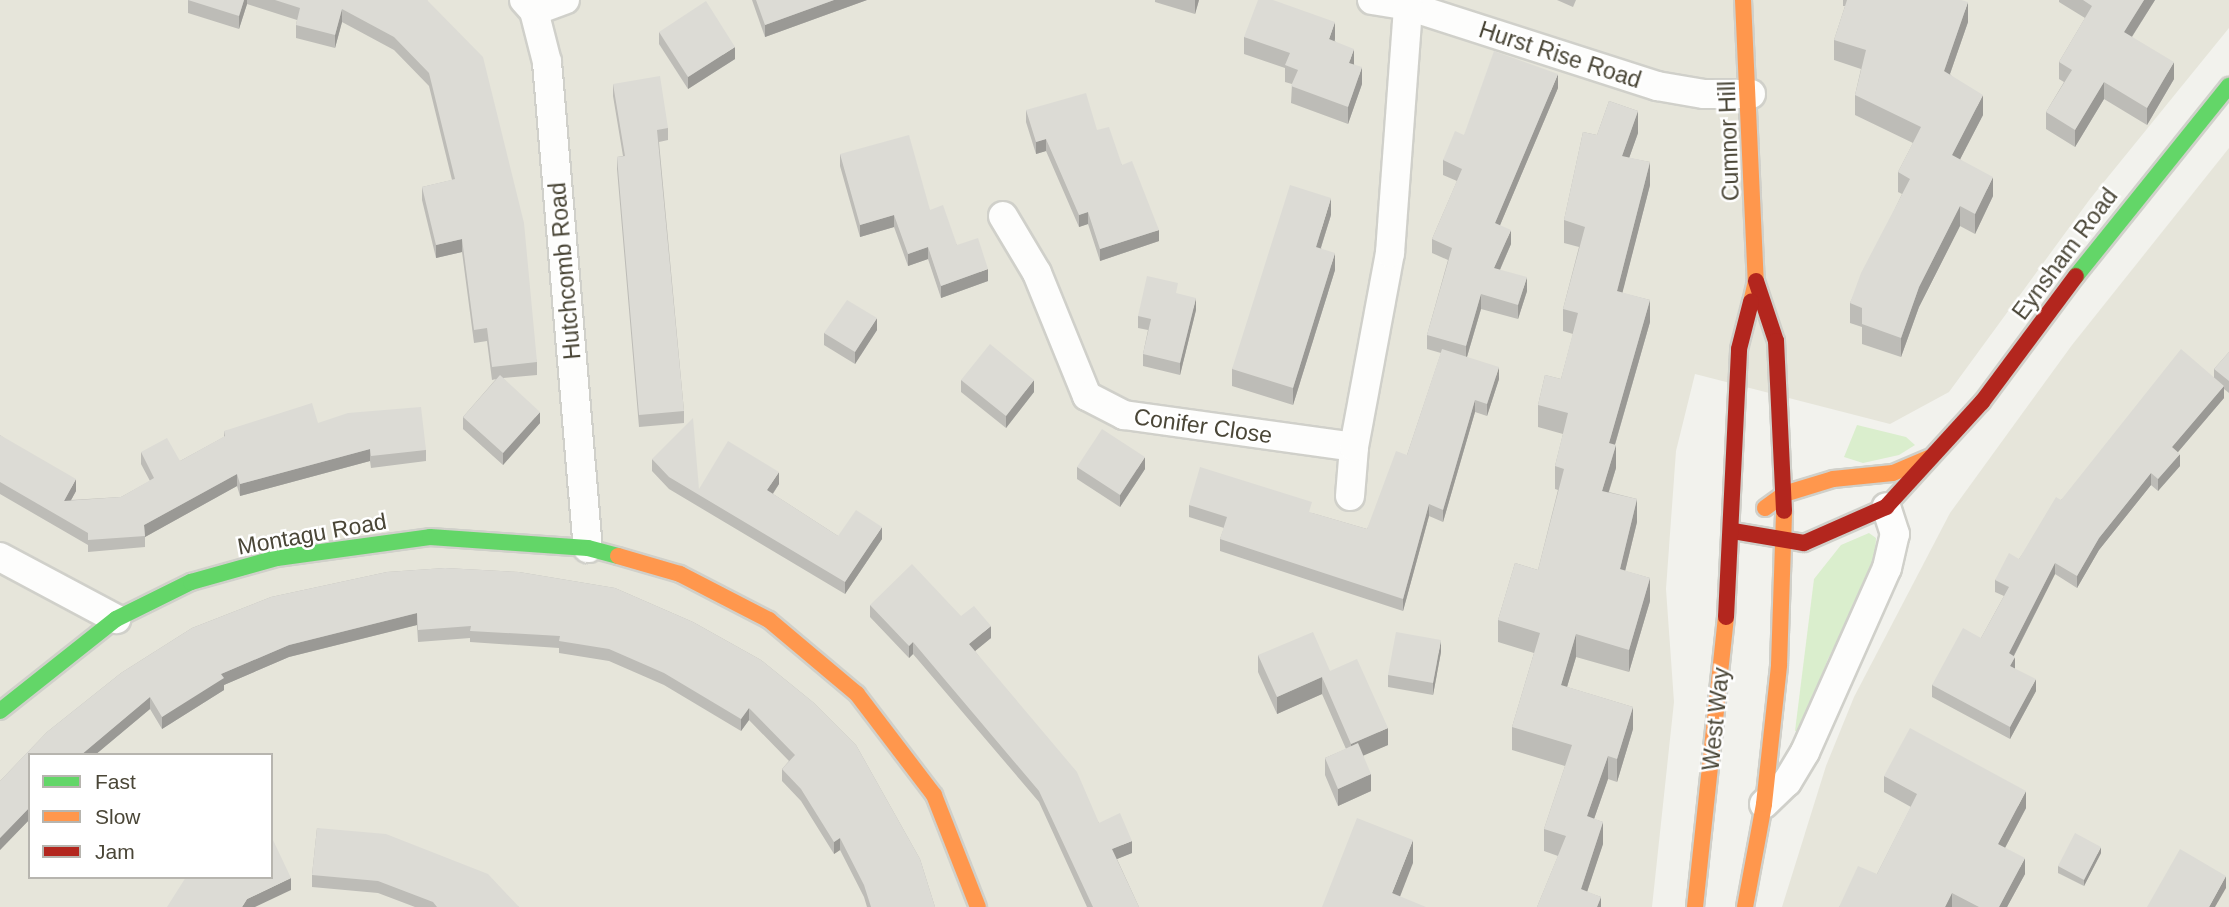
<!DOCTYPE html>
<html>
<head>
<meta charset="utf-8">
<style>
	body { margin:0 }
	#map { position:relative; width:2229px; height:907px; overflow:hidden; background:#f2f2ed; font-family:Arial,sans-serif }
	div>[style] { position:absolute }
	.residential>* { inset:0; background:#e6e5da }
	.green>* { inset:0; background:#daeecd }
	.roads { filter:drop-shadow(2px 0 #d0d0ca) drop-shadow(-2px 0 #d0d0ca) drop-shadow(0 2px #d0d0ca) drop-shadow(0 -2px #d0d0ca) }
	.street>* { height:28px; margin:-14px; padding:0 14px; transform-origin:14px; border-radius:14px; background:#fdfdfc }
	.fast>* { height:16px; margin:-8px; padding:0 8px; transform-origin:8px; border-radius:8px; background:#63d668 }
	.slow>* { height:16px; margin:-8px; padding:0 8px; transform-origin:8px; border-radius:8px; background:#ff974d }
	.jam>* { height:16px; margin:-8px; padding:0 8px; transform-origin:8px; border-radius:8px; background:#b3261e }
	.wall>* { inset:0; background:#bdbcb7 }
	.shaded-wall>* { inset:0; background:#9a9995 }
	.building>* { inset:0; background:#dcdbd5 }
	span { translate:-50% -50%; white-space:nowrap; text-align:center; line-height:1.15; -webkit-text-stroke:5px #fff; paint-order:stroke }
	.street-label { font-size:23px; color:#4a4637 }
	.legend { position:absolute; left:28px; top:753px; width:245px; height:126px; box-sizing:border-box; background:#fff; border:2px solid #b7b5af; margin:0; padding:9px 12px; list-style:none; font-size:21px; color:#4a4637 }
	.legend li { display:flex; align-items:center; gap:14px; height:35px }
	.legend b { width:35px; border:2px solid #b7b5af }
</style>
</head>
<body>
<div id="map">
	<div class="residential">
		<i style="clip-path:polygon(evenodd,0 0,2229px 0,2229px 28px,2090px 199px,1949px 392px,1890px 424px,1695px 374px,1676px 451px,1666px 589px,1674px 702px,1652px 907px,0 907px,0 0,30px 755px,271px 755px,271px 877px,30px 877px,30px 755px)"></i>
		<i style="clip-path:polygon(2229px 148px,2229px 907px,1782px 907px,1826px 766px,1854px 697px,1950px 513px,2072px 345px)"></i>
	</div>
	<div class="green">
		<i style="clip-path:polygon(1857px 425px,1906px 437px,1915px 445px,1899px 455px,1863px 463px,1844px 457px)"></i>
		<i style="clip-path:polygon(1869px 533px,1876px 538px,1875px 556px,1866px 584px,1828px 659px,1800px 731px,1795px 731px,1814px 579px,1841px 545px)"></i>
	</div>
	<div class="roads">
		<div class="street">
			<i style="left:524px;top:0;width:15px;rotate:48deg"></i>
			<i style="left:534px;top:11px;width:53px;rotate:75.7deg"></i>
			<i style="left:547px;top:62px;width:488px;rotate:85.2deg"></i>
			<i style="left:1372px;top:0;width:36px;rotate:9deg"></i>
			<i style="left:1408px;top:6px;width:262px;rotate:17.8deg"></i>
			<i style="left:1657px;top:86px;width:48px;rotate:9.7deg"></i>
			<i style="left:1704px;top:94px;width:47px"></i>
			<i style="left:534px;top:11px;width:33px;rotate:-20deg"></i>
			<i style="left:1003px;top:216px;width:66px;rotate:59.2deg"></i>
			<i style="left:1037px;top:273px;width:133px;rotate:67.9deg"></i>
			<i style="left:1087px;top:396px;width:42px;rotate:27.2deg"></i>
			<i style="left:1124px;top:415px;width:232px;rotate:7.9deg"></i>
			<i style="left:1350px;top:496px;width:49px;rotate:-85.3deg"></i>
			<i style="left:1354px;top:447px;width:197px;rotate:-79.5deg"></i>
			<i style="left:1390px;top:253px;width:248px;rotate:-85.8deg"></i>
			<i style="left:0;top:557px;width:132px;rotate:28.1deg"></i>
			<i style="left:1764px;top:804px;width:32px;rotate:-44deg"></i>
			<i style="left:1787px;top:782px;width:35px;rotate:-59deg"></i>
			<i style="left:1805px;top:752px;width:201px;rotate:-66deg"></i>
			<i style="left:1887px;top:568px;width:35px;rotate:-77deg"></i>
			<i style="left:1895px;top:534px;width:28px;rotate:-108deg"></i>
		</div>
		<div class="fast">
			<i style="left:2076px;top:276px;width:244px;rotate:-51.2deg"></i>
			<i style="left:0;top:711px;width:148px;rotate:-38.4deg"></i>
			<i style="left:116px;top:619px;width:84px;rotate:-26.3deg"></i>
			<i style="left:191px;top:582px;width:89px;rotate:-15.6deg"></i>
			<i style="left:277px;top:558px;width:154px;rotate:-7.8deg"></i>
			<i style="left:430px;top:537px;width:158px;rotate:4deg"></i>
			<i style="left:588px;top:548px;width:31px;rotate:15deg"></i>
		</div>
		<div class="slow">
			<i style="left:1743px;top:0;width:281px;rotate:87.4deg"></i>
			<i style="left:1756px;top:281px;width:22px;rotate:103deg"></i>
			<i style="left:1765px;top:508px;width:24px;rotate:-36deg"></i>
			<i style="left:1784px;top:494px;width:51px;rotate:-17deg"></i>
			<i style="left:1833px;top:479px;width:60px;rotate:-5.7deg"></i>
			<i style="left:1893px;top:473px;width:39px;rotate:-23deg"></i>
			<i style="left:618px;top:556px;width:65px;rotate:16.2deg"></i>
			<i style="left:680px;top:574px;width:100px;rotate:27.3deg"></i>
			<i style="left:769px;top:620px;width:115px;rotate:40.1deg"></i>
			<i style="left:857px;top:694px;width:127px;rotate:52.7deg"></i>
			<i style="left:934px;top:795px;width:120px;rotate:68.6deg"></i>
			<i style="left:1695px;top:907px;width:292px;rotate:-83.9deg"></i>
			<i style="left:1745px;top:907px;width:105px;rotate:-79.5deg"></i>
			<i style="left:1764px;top:804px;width:140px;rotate:-83.8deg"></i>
			<i style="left:1779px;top:665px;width:154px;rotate:-88.1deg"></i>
		</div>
		<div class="jam">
			<i style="left:1756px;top:281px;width:63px;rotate:71.6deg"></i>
			<i style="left:1776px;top:341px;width:170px;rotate:87.3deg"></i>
			<i style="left:1733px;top:531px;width:72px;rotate:9.6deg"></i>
			<i style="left:1804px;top:543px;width:90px;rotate:-23.7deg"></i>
			<i style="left:1886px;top:507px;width:142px;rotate:-47.6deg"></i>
			<i style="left:1982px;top:402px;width:157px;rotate:-53.3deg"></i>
			<i style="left:1726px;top:617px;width:268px;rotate:-87.2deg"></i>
			<i style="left:1739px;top:349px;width:49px;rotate:-75.7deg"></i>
		</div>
	</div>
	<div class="wall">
		<i style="clip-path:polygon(188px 0,427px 0,537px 362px,537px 375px,503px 378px,540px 423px,503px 465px,463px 429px,463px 417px,496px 379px,492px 380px,487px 341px,474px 343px,462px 252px,436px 258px,422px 200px,422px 187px,452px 180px,429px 86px,394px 50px,342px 22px,335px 48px,296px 38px,296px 25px,297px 20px,247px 4px,239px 29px,188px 13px)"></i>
		<i style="clip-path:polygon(752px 0,867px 0,765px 37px)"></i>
		<i style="clip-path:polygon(1155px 0,1199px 0,1195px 14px,1155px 2px)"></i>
		<i style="clip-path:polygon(1557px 0,1576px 0,1573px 7px)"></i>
		<i style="clip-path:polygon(1843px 0,1961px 0,1968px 22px,1950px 74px,1983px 115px,1960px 159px,1993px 196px,1975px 234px,1960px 226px,1919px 307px,1901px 357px,1862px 344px,1862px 327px,1850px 323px,1850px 303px,1902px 194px,1898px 192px,1898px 172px,1913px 143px,1855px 115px,1855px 95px,1861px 69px,1834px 60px,1834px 40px,1845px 6px,1843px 6px)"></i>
		<i style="clip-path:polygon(2059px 0,2155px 0,2132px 37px,2174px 79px,2147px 125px,2104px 99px,2075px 147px,2046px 129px,2046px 112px,2064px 82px,2059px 79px,2059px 62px,2085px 18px,2059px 2px)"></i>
		<i style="clip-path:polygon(659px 32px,735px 59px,688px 89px,659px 44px)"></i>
		<i style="clip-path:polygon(1244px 37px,1335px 39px,1335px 41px,1354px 64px,1362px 84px,1348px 124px,1291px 103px,1292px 84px,1285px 82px,1285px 68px,1244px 54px)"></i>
		<i style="clip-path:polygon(613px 84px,668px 128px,668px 140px,659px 142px,684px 411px,684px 423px,639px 427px,617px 169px,617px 157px,623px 156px,613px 96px)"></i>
		<i style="clip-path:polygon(1558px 88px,1500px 225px,1511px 244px,1500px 270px,1527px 291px,1518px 319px,1481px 309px,1467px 357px,1499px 379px,1487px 416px,1475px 412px,1443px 522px,1429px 516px,1403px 611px,1220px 551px,1220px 539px,1224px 528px,1189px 517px,1189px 505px,1312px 513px,1367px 529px,1407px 455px,1441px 353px,1427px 349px,1427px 335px,1448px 260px,1432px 253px,1432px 239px,1457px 181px,1443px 175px,1443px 160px,1464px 135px)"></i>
		<i style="clip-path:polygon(1609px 101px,1638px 111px,1638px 133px,1629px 158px,1650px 162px,1650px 185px,1622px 293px,1650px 300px,1650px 322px,1615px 445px,1616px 445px,1616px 468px,1609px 492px,1637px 499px,1637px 522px,1625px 571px,1650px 578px,1650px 601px,1629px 672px,1576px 657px,1567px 687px,1633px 707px,1633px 729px,1617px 782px,1608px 779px,1594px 819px,1603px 822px,1603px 844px,1587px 892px,1601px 897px,1601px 907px,1537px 907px,1558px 856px,1544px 851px,1544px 829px,1565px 766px,1512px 750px,1512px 727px,1534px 653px,1498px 642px,1498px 620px,1515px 563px,1538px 570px,1558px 490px,1555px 489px,1555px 466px,1563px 434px,1538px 427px,1538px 405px,1545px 375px,1561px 379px,1573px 334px,1563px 331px,1563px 309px,1579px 247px,1564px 243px,1564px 220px,1583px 132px,1597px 135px)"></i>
		<i style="clip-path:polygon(1026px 110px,1097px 130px,1122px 165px,1159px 241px,1100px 261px,1088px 224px,1079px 227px,1046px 151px,1036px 154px,1026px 122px)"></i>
		<i style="clip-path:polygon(840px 154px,930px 210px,957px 245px,988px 281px,941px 298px,928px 259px,908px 266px,894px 227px,860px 237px,840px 166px)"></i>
		<i style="clip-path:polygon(1331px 215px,1321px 248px,1335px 270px,1293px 405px,1232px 386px,1232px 369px)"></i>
		<i style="clip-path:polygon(1178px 294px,1196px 310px,1180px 375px,1143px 366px,1143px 354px,1148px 330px,1138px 328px,1138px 316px)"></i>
		<i style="clip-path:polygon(877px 330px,855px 364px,824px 345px,824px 333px)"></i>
		<i style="clip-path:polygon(2229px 352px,2229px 393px,2224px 389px,2224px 398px,2178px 452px,2180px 466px,2158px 491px,2151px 485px,2099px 550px,2077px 588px,2055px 574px,2014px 656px,2015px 669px,2036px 691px,2010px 739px,1932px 697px,1932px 685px,1981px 638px,2004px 596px,1995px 592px,1995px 580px,2019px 559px,2061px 500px,2214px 378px,2214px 369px)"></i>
		<i style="clip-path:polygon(961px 380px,1034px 392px,1006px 428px,961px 392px)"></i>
		<i style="clip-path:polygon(318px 423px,426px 450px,426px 461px,371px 468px,370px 461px,240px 496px,237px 486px,145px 537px,145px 547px,88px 552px,88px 545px,0 494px,0 435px,76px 491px,71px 500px,121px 497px,150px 481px,141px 464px,141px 452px,180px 461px,224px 437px,224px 431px)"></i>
		<i style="clip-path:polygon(652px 459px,699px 489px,779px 484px,773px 494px,838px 536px,882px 539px,845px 594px,669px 489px,652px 471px)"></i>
		<i style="clip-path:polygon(1077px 467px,1145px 469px,1120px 507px,1077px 479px)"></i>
		<i style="clip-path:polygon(445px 568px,519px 572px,615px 588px,693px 622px,761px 660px,814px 703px,856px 745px,920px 859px,935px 907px,867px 907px,864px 897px,840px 850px,834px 854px,801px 801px,782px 781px,782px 769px,789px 761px,749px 720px,741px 731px,664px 685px,609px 661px,559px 653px,559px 648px,470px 642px,470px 638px,418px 642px,417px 625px,289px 657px,224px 685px,224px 690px,162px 729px,150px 709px,95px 755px,30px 755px,30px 819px,0 850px,0 781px,47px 732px,121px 673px,192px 628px,271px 597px,387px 572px)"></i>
		<i style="clip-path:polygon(870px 605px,961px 616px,991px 638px,975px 651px,1099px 823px,1132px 853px,1117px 859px,1139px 907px,1087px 907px,1039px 802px,913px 654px,909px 658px,870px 617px)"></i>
		<i style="clip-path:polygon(1441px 652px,1433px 695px,1388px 687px,1388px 675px)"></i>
		<i style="clip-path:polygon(1258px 655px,1330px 671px,1388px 745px,1363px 755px,1371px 791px,1338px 806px,1325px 775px,1325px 758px,1346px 749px,1322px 694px,1277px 714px,1258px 672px)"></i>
		<i style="clip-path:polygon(1884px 776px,2026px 808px,2005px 848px,2025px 874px,2007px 907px,1839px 907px,1877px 874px,1911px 807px,1884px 792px)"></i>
		<i style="clip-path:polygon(317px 828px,519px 907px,415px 907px,378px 893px,312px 887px,312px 875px)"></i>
		<i style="clip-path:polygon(2101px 853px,2084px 886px,2058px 873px,2058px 866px)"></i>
	</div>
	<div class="shaded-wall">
		<i style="clip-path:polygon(244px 0,247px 0,247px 4px,239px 29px,239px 16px)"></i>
		<i style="clip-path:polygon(834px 0,867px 0,765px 37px,765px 25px)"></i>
		<i style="clip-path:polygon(1195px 0,1199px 0,1195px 14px)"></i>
		<i style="clip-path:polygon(2144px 0,2155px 0,2124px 49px,2124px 32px)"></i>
		<i style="clip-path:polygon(1968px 2px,1968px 22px,1944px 91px,1944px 71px)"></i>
		<i style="clip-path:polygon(342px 9px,342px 22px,335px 48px,335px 35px)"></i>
		<i style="clip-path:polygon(1335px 22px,1335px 39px,1329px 56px,1329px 39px)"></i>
		<i style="clip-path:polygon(735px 47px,735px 59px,688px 89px,688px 77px)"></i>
		<i style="clip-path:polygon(1354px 49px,1354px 66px,1349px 63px)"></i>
		<i style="clip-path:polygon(2174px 62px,2174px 79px,2147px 125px,2147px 108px)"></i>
		<i style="clip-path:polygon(1362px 67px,1362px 84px,1348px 124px,1348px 107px)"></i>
		<i style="clip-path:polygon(1558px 74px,1558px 88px,1495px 237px,1495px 223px)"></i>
		<i style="clip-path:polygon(2104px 82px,2104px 99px,2075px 147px,2075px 130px)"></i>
		<i style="clip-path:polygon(1983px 95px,1983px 115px,1952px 175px,1952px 155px)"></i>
		<i style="clip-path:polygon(1638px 111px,1638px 133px,1622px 178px,1622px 156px)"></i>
		<i style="clip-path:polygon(1046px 139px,1046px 151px,1036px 154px,1036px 142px)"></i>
		<i style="clip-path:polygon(1650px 162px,1650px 185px,1617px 314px,1617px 291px)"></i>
		<i style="clip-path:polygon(1993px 177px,1993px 196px,1975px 234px,1975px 214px)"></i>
		<i style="clip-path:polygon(1331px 198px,1331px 215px,1316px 263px,1316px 247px)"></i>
		<i style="clip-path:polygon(1960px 206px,1960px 226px,1919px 307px,1901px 357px,1901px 338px,1919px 287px)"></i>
		<i style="clip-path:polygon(1088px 212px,1088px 224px,1079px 227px,1079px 215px)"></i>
		<i style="clip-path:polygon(894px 215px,894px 227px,860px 237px,860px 225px)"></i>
		<i style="clip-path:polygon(1159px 230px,1159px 241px,1100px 261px,1100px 249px)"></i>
		<i style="clip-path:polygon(1511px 230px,1511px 244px,1494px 283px,1494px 268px)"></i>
		<i style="clip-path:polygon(462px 239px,462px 252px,436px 258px,436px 245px)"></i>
		<i style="clip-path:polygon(928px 247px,928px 259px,908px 266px,908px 254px)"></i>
		<i style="clip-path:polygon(1335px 253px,1335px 270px,1293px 405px,1293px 388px)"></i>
		<i style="clip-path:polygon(988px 269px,988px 281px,941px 298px,941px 286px)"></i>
		<i style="clip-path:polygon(1527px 277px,1527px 291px,1518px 319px,1518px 305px)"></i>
		<i style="clip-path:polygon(1481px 294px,1481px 309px,1466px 360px,1466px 346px)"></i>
		<i style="clip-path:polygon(1196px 298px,1196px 310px,1180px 375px,1180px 363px)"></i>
		<i style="clip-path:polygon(1650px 300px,1650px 322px,1609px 465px,1609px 443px)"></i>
		<i style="clip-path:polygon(877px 318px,877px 330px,855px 364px,855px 352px)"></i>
		<i style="clip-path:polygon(1499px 367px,1499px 379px,1487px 416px,1487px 404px)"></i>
		<i style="clip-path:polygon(1034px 380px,1034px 392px,1006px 428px,1006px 416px)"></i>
		<i style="clip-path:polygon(2224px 386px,2224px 398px,2172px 459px,2172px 447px)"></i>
		<i style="clip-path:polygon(1475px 400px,1475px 412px,1443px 522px,1443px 510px)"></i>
		<i style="clip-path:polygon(540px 412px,540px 423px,503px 465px,503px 453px)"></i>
		<i style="clip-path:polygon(1616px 445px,1616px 468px,1602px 513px,1602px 491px)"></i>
		<i style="clip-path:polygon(370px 449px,370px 461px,240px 496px,240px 484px)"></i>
		<i style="clip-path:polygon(2180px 454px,2180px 466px,2158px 491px,2158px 479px)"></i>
		<i style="clip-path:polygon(1145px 457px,1145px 469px,1120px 507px,1120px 495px)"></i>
		<i style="clip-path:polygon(779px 472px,779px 484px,767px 502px,767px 490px)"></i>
		<i style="clip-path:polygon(2151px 473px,2151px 485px,2099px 550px,2077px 588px,2077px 576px,2099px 538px)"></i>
		<i style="clip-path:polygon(237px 474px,237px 486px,145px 537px,144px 525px)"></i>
		<i style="clip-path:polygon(76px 479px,76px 491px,64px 513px,64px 501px)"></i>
		<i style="clip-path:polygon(1637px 499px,1637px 522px,1620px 592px,1620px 569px)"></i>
		<i style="clip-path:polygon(1429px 504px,1429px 516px,1403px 611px,1403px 599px)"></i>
		<i style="clip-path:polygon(882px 527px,882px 539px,845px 594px,845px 582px)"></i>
		<i style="clip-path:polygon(2055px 563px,2055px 574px,2009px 665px,2009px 653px)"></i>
		<i style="clip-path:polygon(1650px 578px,1650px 601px,1629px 672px,1629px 650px)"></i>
		<i style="clip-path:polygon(417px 613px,417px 625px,289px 657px,224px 685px,224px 690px,162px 729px,162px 717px,221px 674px,289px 645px)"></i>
		<i style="clip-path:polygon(991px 626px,991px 638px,969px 656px,969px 644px)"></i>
		<i style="clip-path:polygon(1576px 634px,1576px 657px,1561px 707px,1561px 685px)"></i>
		<i style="clip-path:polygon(1441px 640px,1441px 652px,1433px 695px,1433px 683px)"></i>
		<i style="clip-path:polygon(913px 642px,913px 654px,909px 658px,909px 646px)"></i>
		<i style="clip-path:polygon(2015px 657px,2015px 669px,2010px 666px)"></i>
		<i style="clip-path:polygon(1322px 677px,1322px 694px,1277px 714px,1277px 697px)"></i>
		<i style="clip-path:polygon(2036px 679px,2036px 691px,2010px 739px,2010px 727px)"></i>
		<i style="clip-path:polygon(150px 697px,150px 709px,95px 755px,81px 755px)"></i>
		<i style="clip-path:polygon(1633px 707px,1633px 729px,1617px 782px,1617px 759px)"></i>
		<i style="clip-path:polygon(749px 708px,749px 720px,741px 731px,741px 719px)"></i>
		<i style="clip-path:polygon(1388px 728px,1388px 745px,1351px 761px,1351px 744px)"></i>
		<i style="clip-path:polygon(1608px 756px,1608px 779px,1587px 839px,1587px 816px)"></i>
		<i style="clip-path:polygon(1371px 774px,1371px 791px,1338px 806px,1338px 789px)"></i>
		<i style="clip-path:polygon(2026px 791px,2026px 808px,1998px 861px,1998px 844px)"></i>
		<i style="clip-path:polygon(30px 807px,30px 819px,0 850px,0 838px)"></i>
		<i style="clip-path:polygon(1603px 822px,1603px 844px,1582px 907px,1581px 889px)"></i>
		<i style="clip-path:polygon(840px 838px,840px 850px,834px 854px,834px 842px)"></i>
		<i style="clip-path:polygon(1413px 840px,1413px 863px,1396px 907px,1392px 893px)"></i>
		<i style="clip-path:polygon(1132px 841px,1132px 853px,1112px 861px,1112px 849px)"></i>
		<i style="clip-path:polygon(2101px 847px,2101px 853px,2084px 886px,2084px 880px)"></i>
		<i style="clip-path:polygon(2025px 858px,2025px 874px,2007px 907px,1999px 907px)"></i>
		<i style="clip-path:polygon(2226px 876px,2226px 888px,2215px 907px,2209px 907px)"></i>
		<i style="clip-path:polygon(291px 878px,291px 890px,255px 907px,242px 907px,247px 899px)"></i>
		<i style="clip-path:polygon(1952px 893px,1952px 907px,1945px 907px)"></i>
		<i style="clip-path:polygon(1601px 897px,1601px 907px,1597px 907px)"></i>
	</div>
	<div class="building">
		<i style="clip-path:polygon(188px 0,244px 0,239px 16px)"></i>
		<i style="clip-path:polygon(275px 0,427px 0,483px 57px,524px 223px,537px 362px,492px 367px,487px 328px,474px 330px,462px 239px,436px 245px,422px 187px,455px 179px,429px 73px,394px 37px,342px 9px,335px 35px,296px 25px,300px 8px)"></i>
		<i style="clip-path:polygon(756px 0,834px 0,765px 25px)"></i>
		<i style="clip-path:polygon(1258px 0,1273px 0,1335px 22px,1329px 39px,1354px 49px,1349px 63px,1362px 67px,1348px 107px,1291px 86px,1298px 70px,1285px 65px,1290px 53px,1244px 37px)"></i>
		<i style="clip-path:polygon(1847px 0,1961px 0,1968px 2px,1944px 71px,1983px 95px,1952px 155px,1993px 177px,1975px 214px,1960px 206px,1919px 287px,1901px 338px,1862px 324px,1862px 308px,1850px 303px,1861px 273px,1910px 179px,1898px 172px,1921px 127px,1855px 95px,1866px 50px,1834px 40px)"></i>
		<i style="clip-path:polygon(2083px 0,2144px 0,2124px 32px,2174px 62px,2147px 108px,2104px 82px,2075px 130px,2046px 112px,2072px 70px,2059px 62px,2092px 6px)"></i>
		<i style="clip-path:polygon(706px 1px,735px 47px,688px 77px,659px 32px)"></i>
		<i style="clip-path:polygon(1494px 51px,1558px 74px,1495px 223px,1511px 230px,1494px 268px,1527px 277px,1518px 305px,1481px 294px,1466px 346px,1427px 335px,1452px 248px,1432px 239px,1462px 169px,1443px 160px,1455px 131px,1464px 135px)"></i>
		<i style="clip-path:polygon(660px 76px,668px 128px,657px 130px,684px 411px,639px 415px,617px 157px,625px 156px,613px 84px)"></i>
		<i style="clip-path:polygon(1086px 93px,1097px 130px,1109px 127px,1122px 165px,1132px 161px,1159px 230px,1100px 249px,1088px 212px,1079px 215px,1046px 139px,1036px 142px,1026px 110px)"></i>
		<i style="clip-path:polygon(1609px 101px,1638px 111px,1622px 156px,1650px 162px,1617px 291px,1650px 300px,1609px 443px,1616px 445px,1602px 491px,1637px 499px,1620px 569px,1650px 578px,1629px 650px,1576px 634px,1561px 685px,1633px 707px,1617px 759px,1608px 756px,1587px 816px,1603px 822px,1581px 889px,1601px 897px,1597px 907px,1537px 907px,1566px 836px,1544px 829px,1572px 745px,1512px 727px,1540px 633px,1498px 620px,1515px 563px,1538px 570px,1564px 469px,1555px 466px,1568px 413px,1538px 405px,1545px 375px,1561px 379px,1578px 313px,1563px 309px,1585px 227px,1564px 220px,1583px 132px,1597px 135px)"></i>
		<i style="clip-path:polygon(909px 135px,930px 210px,943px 205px,957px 245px,978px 238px,988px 269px,941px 286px,928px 247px,908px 254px,894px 215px,860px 225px,840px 154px)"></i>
		<i style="clip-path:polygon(1290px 185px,1331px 198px,1316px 247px,1335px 253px,1293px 388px,1232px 369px)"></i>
		<i style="clip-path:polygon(1147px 276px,1178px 283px,1176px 293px,1196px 298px,1180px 363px,1143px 354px,1151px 319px,1138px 316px)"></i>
		<i style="clip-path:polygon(847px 300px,877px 318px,855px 352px,824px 333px)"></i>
		<i style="clip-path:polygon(990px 344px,1034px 380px,1006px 416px,961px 380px)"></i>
		<i style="clip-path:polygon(1442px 349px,1499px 367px,1487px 404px,1475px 400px,1443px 510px,1429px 504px,1403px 599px,1220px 539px,1227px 517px,1189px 505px,1200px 467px,1312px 502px,1309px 512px,1367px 529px,1396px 451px,1407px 455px)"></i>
		<i style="clip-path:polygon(2181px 349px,2224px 386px,2172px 447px,2180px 454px,2158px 479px,2151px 473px,2099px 538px,2077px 576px,2055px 563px,2009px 653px,2015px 657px,2010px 666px,2036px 679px,2010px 727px,1932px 685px,1963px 628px,1981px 638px,2009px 587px,1995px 580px,2009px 553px,2019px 559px,2056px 497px,2061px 500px)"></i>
		<i style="clip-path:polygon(2229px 352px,2229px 381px,2214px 369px)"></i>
		<i style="clip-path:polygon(500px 375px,540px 412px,503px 453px,463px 417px)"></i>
		<i style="clip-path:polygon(312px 403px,318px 423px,348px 413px,421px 407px,426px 450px,371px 456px,370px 449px,240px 484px,237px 474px,144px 525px,145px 536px,88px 540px,88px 533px,0 482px,0 435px,76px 479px,64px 501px,121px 497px,154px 478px,141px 452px,167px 438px,180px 461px,225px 436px,224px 431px)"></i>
		<i style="clip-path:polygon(693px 418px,699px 489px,728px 441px,779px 472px,767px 490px,838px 536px,856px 510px,882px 527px,845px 582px,669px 477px,652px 459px)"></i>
		<i style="clip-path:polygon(1102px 429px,1145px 457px,1120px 495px,1077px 467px)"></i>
		<i style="clip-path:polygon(912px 564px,961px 616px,974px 606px,991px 626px,969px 644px,1077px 772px,1099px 823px,1120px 813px,1132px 841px,1112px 849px,1139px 907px,1093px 907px,1039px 791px,913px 642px,909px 646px,870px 605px)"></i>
		<i style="clip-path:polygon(445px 568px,519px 572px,615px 588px,693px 622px,761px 660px,814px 703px,856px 745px,920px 859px,935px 907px,871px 907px,864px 885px,840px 838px,834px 842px,801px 789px,782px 769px,795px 755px,749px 708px,741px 719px,664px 673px,609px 649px,559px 641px,560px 636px,470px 631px,471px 626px,418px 630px,417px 613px,289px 645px,221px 674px,224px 678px,162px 717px,150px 697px,81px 755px,30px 755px,30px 807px,0 838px,0 781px,47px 732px,121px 673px,192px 628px,271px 597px,387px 572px)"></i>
		<i style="clip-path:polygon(1313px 632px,1330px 671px,1357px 659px,1388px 728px,1351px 744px,1322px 677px,1277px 697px,1258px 655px)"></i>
		<i style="clip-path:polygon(1396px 632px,1441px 640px,1433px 683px,1388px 675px)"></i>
		<i style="clip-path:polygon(1910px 728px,2026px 791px,1998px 844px,2025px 858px,1999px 907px,1979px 907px,1952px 893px,1945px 907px,1839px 907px,1858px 866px,1877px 874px,1917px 794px,1884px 776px)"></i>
		<i style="clip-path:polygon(1358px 743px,1371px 774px,1338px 789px,1325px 758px)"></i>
		<i style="clip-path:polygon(1357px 818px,1413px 840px,1392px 893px,1426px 907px,1322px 907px)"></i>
		<i style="clip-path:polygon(317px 828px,386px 834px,488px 874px,519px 907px,437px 907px,433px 902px,378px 881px,312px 875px)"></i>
		<i style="clip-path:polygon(2075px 833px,2101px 847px,2084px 880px,2058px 866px)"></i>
		<i style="clip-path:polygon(273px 840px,291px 878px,247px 899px,242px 907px,167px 907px,186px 877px,189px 877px,193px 879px,197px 877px,271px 877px,271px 841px)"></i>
		<i style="clip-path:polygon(2180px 849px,2226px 876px,2209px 907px,2147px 907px)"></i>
	</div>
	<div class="street-label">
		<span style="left:1560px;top:55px;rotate:18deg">Hurst Rise Road</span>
		<span style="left:1729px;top:141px;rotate:-92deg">Cumnor Hill</span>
		<span style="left:2065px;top:254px;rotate:-53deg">Eynsham Road</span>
		<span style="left:565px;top:271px;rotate:-95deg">Hutchcomb Road</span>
		<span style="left:1203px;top:426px;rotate:8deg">Conifer Close</span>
		<span style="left:312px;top:534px;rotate:-10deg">Montagu Road</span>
		<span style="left:1716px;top:719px;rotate:-84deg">West Way</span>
	</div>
	<ul class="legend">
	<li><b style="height:9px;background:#63d668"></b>Fast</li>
	<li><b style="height:9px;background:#ff974d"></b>Slow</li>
	<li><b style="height:9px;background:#b3261e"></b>Jam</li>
	</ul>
</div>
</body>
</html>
